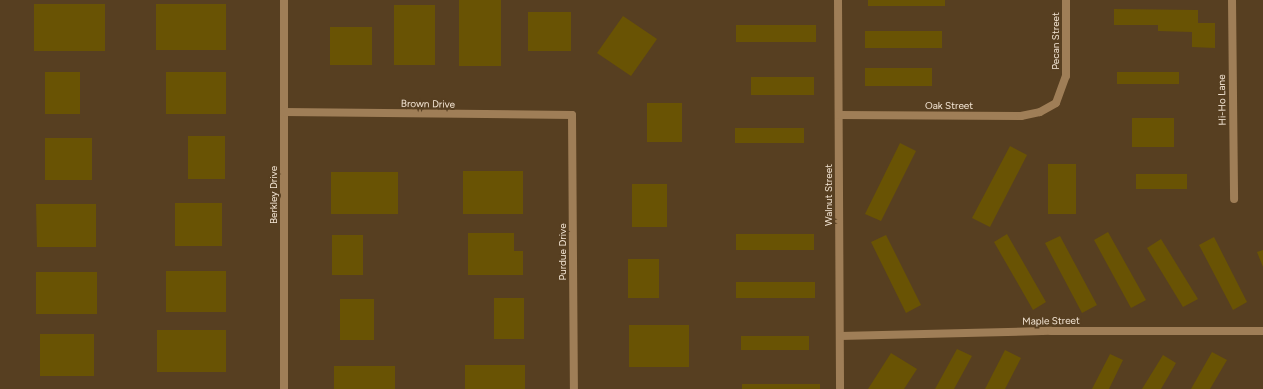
<!DOCTYPE html>
<html>
<head>
<meta charset="utf-8">
<style>
	body { margin:0 }
	#map { position:relative; width:1263px; height:389px; overflow:hidden; background:#573f21; font-family:Figtree,sans-serif }
	div>[style] { position:absolute }
	.building>* { inset:0; background:#695304 }
	.service>* { height:8px; margin:-4px; padding:0 4px; transform-origin:4px; border-radius:4px; background:#9f7e57 }
	.minor>* { height:8px; margin:-4px; padding:0 4px; transform-origin:4px; border-radius:4px; background:#9f7e57 }
	span { translate:-50% -50%; white-space:nowrap; text-align:center; line-height:1.15; -webkit-text-stroke:4px #573f21; paint-order:stroke }
	.street-label { font-size:10px; color:#f4e6d5 }
</style>
</head>
<body>
<div id="map">
	<div class="building">
		<i style="clip-path:polygon(459px 0,501px 0,501px 66px,459px 66px)"></i>
		<i style="clip-path:polygon(868px 0,945px 0,945px 6px,868px 6px)"></i>
		<i style="clip-path:polygon(34px 4px,105px 4px,105px 51px,34px 51px)"></i>
		<i style="clip-path:polygon(156px 4px,226px 4px,226px 50px,156px 50px)"></i>
		<i style="clip-path:polygon(394px 5px,435px 5px,435px 65px,394px 65px)"></i>
		<i style="clip-path:polygon(1114px 9px,1198px 10px,1198px 23px,1215px 23px,1215px 48px,1192px 47px,1192px 32px,1158px 31px,1158px 25px,1114px 25px)"></i>
		<i style="clip-path:polygon(528px 12px,571px 12px,571px 51px,528px 51px)"></i>
		<i style="clip-path:polygon(623px 16px,657px 39px,631px 76px,597px 53px)"></i>
		<i style="clip-path:polygon(736px 25px,816px 25px,816px 42px,736px 42px)"></i>
		<i style="clip-path:polygon(330px 27px,372px 27px,372px 65px,330px 65px)"></i>
		<i style="clip-path:polygon(865px 31px,942px 31px,942px 48px,865px 48px)"></i>
		<i style="clip-path:polygon(865px 68px,932px 68px,932px 86px,865px 86px)"></i>
		<i style="clip-path:polygon(45px 72px,80px 72px,80px 114px,45px 114px)"></i>
		<i style="clip-path:polygon(166px 72px,226px 72px,226px 114px,166px 114px)"></i>
		<i style="clip-path:polygon(1117px 72px,1179px 72px,1179px 84px,1117px 84px)"></i>
		<i style="clip-path:polygon(751px 77px,814px 77px,814px 95px,751px 95px)"></i>
		<i style="clip-path:polygon(647px 103px,682px 103px,682px 142px,647px 142px)"></i>
		<i style="clip-path:polygon(1132px 118px,1174px 118px,1174px 147px,1132px 147px)"></i>
		<i style="clip-path:polygon(735px 128px,804px 128px,804px 143px,735px 143px)"></i>
		<i style="clip-path:polygon(188px 136px,225px 136px,225px 179px,188px 179px)"></i>
		<i style="clip-path:polygon(45px 138px,92px 138px,92px 180px,45px 180px)"></i>
		<i style="clip-path:polygon(900px 143px,916px 151px,881px 221px,865px 214px)"></i>
		<i style="clip-path:polygon(1010px 146px,1027px 155px,990px 227px,972px 218px)"></i>
		<i style="clip-path:polygon(1048px 164px,1076px 164px,1076px 214px,1048px 214px)"></i>
		<i style="clip-path:polygon(463px 171px,523px 171px,523px 214px,463px 214px)"></i>
		<i style="clip-path:polygon(331px 172px,398px 172px,398px 214px,331px 214px)"></i>
		<i style="clip-path:polygon(1136px 174px,1187px 174px,1187px 189px,1136px 189px)"></i>
		<i style="clip-path:polygon(632px 184px,667px 184px,667px 227px,632px 227px)"></i>
		<i style="clip-path:polygon(175px 203px,222px 203px,222px 246px,175px 246px)"></i>
		<i style="clip-path:polygon(36px 204px,96px 204px,96px 247px,37px 247px)"></i>
		<i style="clip-path:polygon(1108px 232px,1146px 300px,1131px 308px,1094px 240px)"></i>
		<i style="clip-path:polygon(468px 233px,514px 233px,514px 251px,523px 251px,523px 275px,468px 275px)"></i>
		<i style="clip-path:polygon(736px 234px,814px 234px,814px 250px,736px 250px)"></i>
		<i style="clip-path:polygon(1007px 234px,1046px 302px,1033px 310px,994px 242px)"></i>
		<i style="clip-path:polygon(332px 235px,363px 235px,363px 275px,332px 275px)"></i>
		<i style="clip-path:polygon(886px 235px,921px 305px,906px 313px,871px 242px)"></i>
		<i style="clip-path:polygon(1060px 236px,1097px 305px,1082px 313px,1045px 243px)"></i>
		<i style="clip-path:polygon(1214px 237px,1247px 302px,1233px 310px,1199px 245px)"></i>
		<i style="clip-path:polygon(1161px 239px,1198px 299px,1183px 307px,1147px 248px)"></i>
		<i style="clip-path:polygon(1263px 250px,1263px 267px,1257px 252px)"></i>
		<i style="clip-path:polygon(628px 259px,659px 259px,659px 298px,628px 298px)"></i>
		<i style="clip-path:polygon(166px 271px,226px 271px,226px 312px,166px 312px)"></i>
		<i style="clip-path:polygon(36px 272px,97px 272px,97px 314px,36px 314px)"></i>
		<i style="clip-path:polygon(736px 282px,815px 282px,815px 298px,736px 298px)"></i>
		<i style="clip-path:polygon(494px 298px,524px 298px,524px 339px,494px 339px)"></i>
		<i style="clip-path:polygon(340px 299px,374px 299px,374px 340px,340px 340px)"></i>
		<i style="clip-path:polygon(629px 325px,689px 325px,689px 367px,629px 367px)"></i>
		<i style="clip-path:polygon(157px 330px,226px 330px,226px 372px,157px 372px)"></i>
		<i style="clip-path:polygon(40px 334px,94px 334px,94px 376px,40px 376px)"></i>
		<i style="clip-path:polygon(741px 336px,809px 336px,809px 350px,741px 350px)"></i>
		<i style="clip-path:polygon(957px 349px,972px 356px,954px 389px,935px 389px)"></i>
		<i style="clip-path:polygon(1005px 350px,1021px 358px,1005px 389px,985px 389px)"></i>
		<i style="clip-path:polygon(1212px 352px,1227px 360px,1210px 389px,1191px 389px)"></i>
		<i style="clip-path:polygon(891px 353px,917px 369px,904px 389px,868px 389px)"></i>
		<i style="clip-path:polygon(1110px 354px,1123px 360px,1109px 389px,1092px 389px)"></i>
		<i style="clip-path:polygon(1163px 355px,1176px 363px,1161px 389px,1142px 389px)"></i>
		<i style="clip-path:polygon(465px 365px,525px 365px,525px 389px,465px 389px)"></i>
		<i style="clip-path:polygon(334px 366px,395px 366px,395px 389px,334px 389px)"></i>
		<i style="clip-path:polygon(742px 384px,820px 384px,820px 389px,742px 389px)"></i>
	</div>
	<div class="service">
		<i style="left:838px;top:0;width:389px;rotate:89.7deg"></i>
		<i style="left:1232px;top:0;width:199px;rotate:89.4deg"></i>
		<i style="left:839px;top:115px;width:182px;rotate:0.3deg"></i>
		<i style="left:1021px;top:116px;width:19px;rotate:-12deg"></i>
		<i style="left:1040px;top:112px;width:18px;rotate:-29deg"></i>
		<i style="left:1056px;top:103px;width:29px;rotate:-70deg"></i>
		<i style="left:1066px;top:76px;width:76px;rotate:-90deg"></i>
		<i style="left:840px;top:336px;width:211px;rotate:-1.4deg"></i>
		<i style="left:1051px;top:331px;width:212px"></i>
	</div>
	<div class="minor">
		<i style="left:284px;top:0;width:389px;rotate:90deg"></i>
		<i style="left:284px;top:112px;width:288px;rotate:0.6deg"></i>
		<i style="left:572px;top:115px;width:274px;rotate:89.6deg"></i>
	</div>
	<div class="street-label">
		<span style="left:1056px;top:41px;rotate:-90deg">Pecan Street</span>
		<span style="left:1222px;top:100px;rotate:-91deg">Hi-Ho Lane</span>
		<span style="left:428px;top:104px;rotate:1deg">Brown Drive</span>
		<span style="left:949px;top:106px">Oak Street</span>
		<span style="left:274px;top:195px;rotate:-90deg">Berkley Drive</span>
		<span style="left:829px;top:195px;rotate:-90deg">Walnut Street</span>
		<span style="left:563px;top:252px;rotate:-90deg">Purdue Drive</span>
		<span style="left:1051px;top:321px;rotate:-1deg">Maple Street</span>
	</div>
</div>
</body>
</html>
